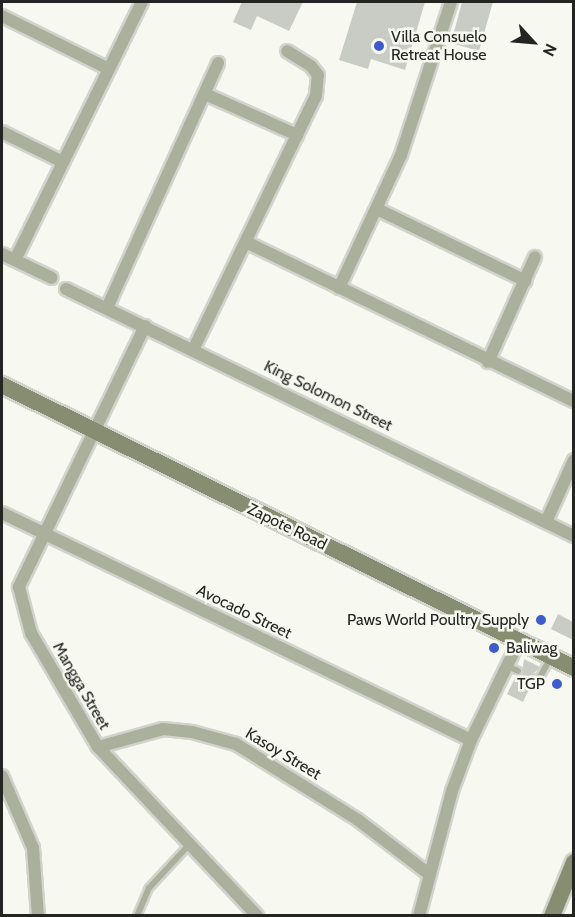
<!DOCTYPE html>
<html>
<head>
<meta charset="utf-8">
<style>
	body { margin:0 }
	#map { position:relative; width:575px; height:917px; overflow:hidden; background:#f7f9f1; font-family:Cabin,sans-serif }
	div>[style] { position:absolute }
	.building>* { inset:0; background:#c9ccc4 }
	.roads { filter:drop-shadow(2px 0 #d1d3cc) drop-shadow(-2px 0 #d1d3cc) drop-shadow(0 2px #d1d3cc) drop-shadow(0 -2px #d1d3cc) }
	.service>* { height:6px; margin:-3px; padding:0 3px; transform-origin:3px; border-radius:3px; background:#abb09c }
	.minor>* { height:12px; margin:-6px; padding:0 6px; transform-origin:6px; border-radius:6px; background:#abb09c }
	.secondary>* { height:16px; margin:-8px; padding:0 8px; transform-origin:8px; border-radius:8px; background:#868d70 }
	.dots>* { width:16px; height:16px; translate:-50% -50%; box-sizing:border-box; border:3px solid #f7f9f1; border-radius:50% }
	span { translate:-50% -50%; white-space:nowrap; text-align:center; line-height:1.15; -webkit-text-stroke:5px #f7f9f1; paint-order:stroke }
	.poi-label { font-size:16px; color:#242522 }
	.left { translate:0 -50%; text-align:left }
	.right { translate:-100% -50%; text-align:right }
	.street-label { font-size:16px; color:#242522 }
	.frame { position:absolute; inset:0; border:3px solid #242522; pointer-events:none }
	.north { position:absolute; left:503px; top:12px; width:60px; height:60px; -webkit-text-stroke:4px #f7f9f1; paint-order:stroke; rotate:116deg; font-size:16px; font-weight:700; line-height:24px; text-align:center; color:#242522 }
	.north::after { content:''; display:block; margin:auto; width:21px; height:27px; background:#242522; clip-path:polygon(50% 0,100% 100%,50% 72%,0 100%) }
</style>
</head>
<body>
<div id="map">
	<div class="building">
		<i style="clip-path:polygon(242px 2px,303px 2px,289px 31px,257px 16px,251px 30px,233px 22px)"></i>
		<i style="clip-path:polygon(357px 2px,425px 2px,405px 70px,371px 59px,368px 69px,339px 60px)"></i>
		<i style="clip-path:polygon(462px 2px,493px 2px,479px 51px,451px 43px)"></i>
		<i style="clip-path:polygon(558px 614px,573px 622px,573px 640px,551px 629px)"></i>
		<i style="clip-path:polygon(524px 659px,540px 667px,531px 676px,532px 683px,523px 702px,507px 694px,516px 676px,522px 674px)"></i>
	</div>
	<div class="roads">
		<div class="service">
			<i style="left:507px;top:666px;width:12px;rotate:24deg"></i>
			<i style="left:535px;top:679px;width:5px;rotate:-22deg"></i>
			<i style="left:540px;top:677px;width:23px;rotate:-61deg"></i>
			<i style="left:137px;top:916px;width:30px;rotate:-67deg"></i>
			<i style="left:149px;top:888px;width:57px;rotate:-47.1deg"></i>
		</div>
		<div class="minor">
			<i style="left:2px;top:16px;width:119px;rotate:26.4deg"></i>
			<i style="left:205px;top:94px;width:101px;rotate:24deg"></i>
			<i style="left:2px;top:132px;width:68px;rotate:26.2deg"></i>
			<i style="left:377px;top:209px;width:165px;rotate:25.8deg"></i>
			<i style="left:248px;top:243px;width:362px;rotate:25.9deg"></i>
			<i style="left:2px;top:254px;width:55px;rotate:25.6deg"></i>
			<i style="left:15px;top:260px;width:288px;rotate:-63.8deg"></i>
			<i style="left:339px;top:288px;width:147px;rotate:-65deg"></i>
			<i style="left:401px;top:155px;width:161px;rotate:-71.9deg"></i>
			<i style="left:66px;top:289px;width:565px;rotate:25.93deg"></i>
			<i style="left:107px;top:308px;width:269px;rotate:-65.6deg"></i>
			<i style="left:145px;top:326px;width:290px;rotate:115.8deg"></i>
			<i style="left:19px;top:587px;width:48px;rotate:75.4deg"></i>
			<i style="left:31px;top:633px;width:132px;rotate:59.6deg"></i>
			<i style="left:98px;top:747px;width:232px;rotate:46.7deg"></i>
			<i style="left:194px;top:348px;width:280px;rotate:-64.2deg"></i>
			<i style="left:316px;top:96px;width:21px;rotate:-85deg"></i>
			<i style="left:318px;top:75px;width:11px;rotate:-128deg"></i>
			<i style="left:311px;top:66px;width:28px;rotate:-148deg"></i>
			<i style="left:488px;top:362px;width:115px;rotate:-65.9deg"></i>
			<i style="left:2px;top:513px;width:521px;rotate:25.83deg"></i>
			<i style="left:546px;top:522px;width:68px;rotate:-65.7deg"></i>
			<i style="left:98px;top:747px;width:67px;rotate:-15.5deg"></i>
			<i style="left:163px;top:729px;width:29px;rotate:6deg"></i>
			<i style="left:192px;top:732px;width:46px;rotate:15.3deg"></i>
			<i style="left:236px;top:744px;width:144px;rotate:31.9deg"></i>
			<i style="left:358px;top:820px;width:89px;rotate:37.3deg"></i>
			<i style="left:2px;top:776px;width:78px;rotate:66.7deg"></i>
			<i style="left:33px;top:848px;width:68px;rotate:85.8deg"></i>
			<i style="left:419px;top:916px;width:129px;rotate:-75.2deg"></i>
			<i style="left:452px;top:791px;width:54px;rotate:-69.6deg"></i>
			<i style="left:471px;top:740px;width:110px;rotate:-64.1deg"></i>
		</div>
		<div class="secondary">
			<i style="left:2px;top:385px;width:638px;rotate:26.32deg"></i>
			<i style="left:552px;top:916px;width:58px;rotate:-67.8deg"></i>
		</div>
	</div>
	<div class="dots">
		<i style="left:379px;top:46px;background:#3f5acd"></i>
		<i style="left:541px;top:620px;background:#3f5acd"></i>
		<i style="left:494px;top:648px;background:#3f5acd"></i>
		<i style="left:557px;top:684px;background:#3f5acd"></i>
	</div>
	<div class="poi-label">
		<span class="left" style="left:391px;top:46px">Villa Consuelo<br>Retreat House</span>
		<span class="right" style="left:529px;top:620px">Paws World Poultry Supply</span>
		<span class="left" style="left:506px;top:648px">Baliwag</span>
		<span class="right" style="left:545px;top:684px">TGP</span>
	</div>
	<div class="street-label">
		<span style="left:328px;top:396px;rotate:26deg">King Solomon Street</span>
		<span style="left:287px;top:527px;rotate:26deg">Zapote Road</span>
		<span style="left:244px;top:612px;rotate:26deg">Avocado Street</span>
		<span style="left:81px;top:686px;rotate:60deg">Mangga Street</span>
		<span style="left:283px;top:754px;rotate:31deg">Kasoy Street</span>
	</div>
	<div class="frame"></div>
	<div class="north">N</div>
</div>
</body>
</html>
